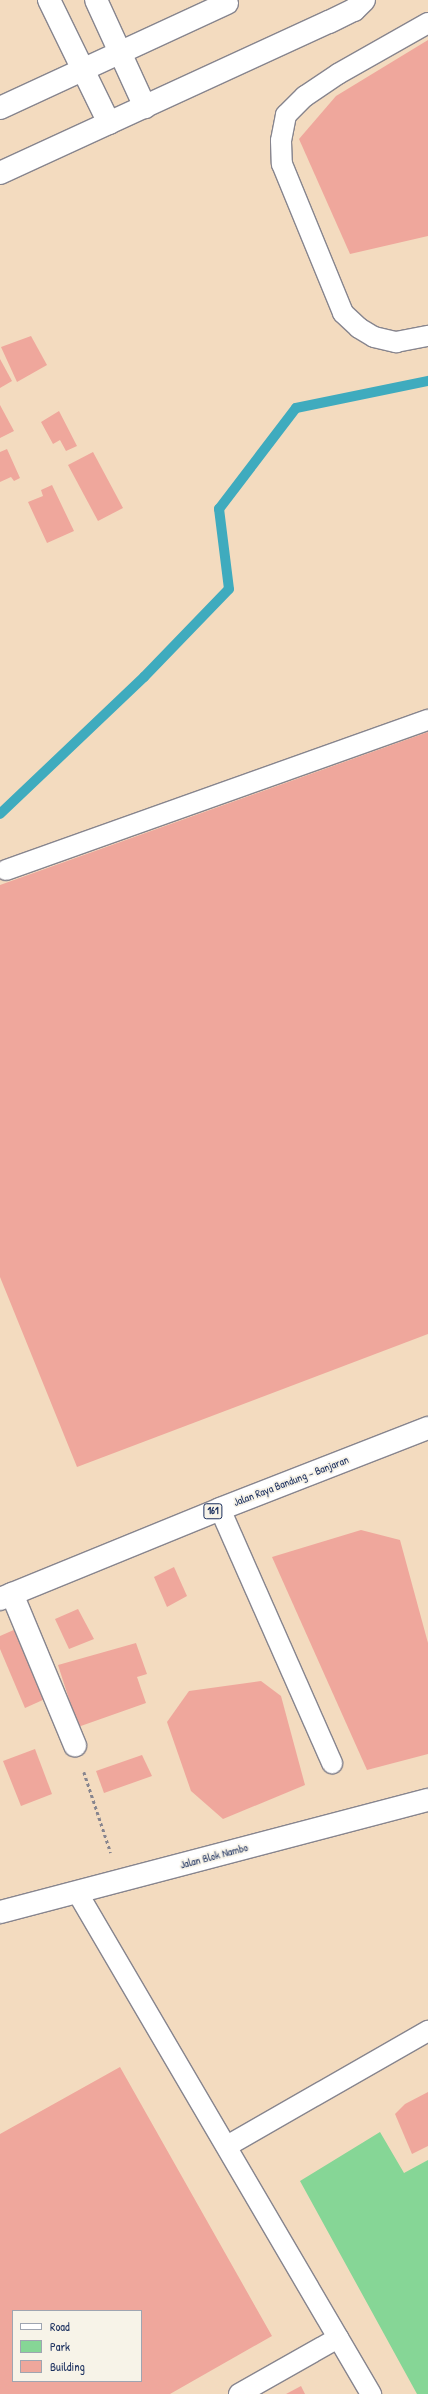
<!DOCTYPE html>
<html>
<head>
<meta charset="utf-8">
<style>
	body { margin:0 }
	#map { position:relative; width:428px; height:2394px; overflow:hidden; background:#f3dbbf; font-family:"Patrick Hand",sans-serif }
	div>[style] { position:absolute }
	.green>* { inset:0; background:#86d696 }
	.stream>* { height:10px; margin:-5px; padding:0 5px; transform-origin:5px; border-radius:5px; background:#3fabbe }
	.building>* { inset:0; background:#efa79c }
	.path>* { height:2.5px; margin-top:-1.25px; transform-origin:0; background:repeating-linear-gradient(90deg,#87858e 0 3px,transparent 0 6px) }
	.roads { filter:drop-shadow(1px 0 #87858e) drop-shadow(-1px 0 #87858e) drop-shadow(0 1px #87858e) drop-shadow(0 -1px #87858e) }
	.lane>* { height:20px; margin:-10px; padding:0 10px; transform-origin:10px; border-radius:10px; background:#fff }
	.street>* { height:22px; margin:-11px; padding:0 11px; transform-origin:11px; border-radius:11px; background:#fff }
	.primary>* { height:22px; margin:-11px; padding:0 11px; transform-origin:11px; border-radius:11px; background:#fff }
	span { translate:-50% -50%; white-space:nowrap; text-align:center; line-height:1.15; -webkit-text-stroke:3.5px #f7f3e8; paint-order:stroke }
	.shield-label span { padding:1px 3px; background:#f7f3e8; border:1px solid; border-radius:3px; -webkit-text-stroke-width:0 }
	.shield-label { font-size:10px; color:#1b2f5e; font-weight:700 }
	.street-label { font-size:11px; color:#1b2f5e }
	.legend { position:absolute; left:12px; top:2310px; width:130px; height:72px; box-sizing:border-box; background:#f7f3e8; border:1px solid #9fa5b1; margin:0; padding:5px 7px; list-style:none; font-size:12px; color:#1b2f5e }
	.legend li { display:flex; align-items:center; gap:8px; height:20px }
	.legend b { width:20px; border:1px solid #9fa5b1 }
</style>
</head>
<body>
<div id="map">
	<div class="green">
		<i style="clip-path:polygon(380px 2132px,404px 2173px,428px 2160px,428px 2394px,417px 2394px,300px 2181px)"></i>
	</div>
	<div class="stream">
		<i style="left:0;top:814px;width:199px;rotate:-43.6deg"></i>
		<i style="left:144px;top:677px;width:122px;rotate:-46deg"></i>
		<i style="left:229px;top:589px;width:81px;rotate:-97.1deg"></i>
		<i style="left:219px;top:509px;width:127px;rotate:-52.7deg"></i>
		<i style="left:296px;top:408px;width:135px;rotate:-11.6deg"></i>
	</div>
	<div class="building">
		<i style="clip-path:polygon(428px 40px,428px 236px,350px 254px,299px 139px,336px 96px)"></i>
		<i style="clip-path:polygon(31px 336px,47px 365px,17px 382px,1px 347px)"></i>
		<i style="clip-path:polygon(0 359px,12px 381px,0 388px)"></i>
		<i style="clip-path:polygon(0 405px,14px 431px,0 438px)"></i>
		<i style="clip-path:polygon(59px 411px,77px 446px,66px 451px,60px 440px,53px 444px,41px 422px)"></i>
		<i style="clip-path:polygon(7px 449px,20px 478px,14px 481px,11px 477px,0 482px,0 452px)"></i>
		<i style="clip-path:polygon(93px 452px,123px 508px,98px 521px,68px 465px)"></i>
		<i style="clip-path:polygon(52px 485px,74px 531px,47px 543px,28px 502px,43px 496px,41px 490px)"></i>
		<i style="clip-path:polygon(428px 732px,428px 1334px,77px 1467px,0 1277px,0 885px)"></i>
		<i style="clip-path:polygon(361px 1530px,400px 1540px,428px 1643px,428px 1754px,367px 1770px,272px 1557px)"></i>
		<i style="clip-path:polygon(174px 1567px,187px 1596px,167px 1607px,154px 1577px)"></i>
		<i style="clip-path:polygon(78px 1609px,94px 1639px,69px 1649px,55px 1619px)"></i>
		<i style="clip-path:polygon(16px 1629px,45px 1699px,25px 1708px,0 1649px,0 1636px)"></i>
		<i style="clip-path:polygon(136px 1643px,147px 1674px,137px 1677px,146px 1703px,78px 1727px,58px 1665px)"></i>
		<i style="clip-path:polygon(261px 1681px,281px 1696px,305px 1785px,223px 1819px,191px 1791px,167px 1722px,189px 1691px)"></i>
		<i style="clip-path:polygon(35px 1749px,52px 1794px,21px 1806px,3px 1761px)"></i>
		<i style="clip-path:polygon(142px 1755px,152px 1776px,104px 1793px,96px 1771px)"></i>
		<i style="clip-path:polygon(evenodd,120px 2067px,272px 2336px,170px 2394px,0 2394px,0 2134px,120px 2067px,13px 2311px,141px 2311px,141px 2381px,13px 2381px,13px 2311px)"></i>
		<i style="clip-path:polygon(428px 2092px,428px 2146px,412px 2154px,395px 2114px,405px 2104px)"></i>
		<i style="clip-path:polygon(301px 2386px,305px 2394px,286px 2394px)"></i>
	</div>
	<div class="path">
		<i style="left:84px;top:1772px;width:85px;rotate:71.6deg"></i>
	</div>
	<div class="roads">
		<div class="lane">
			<i style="left:428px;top:23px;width:103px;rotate:150.5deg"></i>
			<i style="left:338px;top:74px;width:40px;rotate:146deg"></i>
			<i style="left:305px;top:96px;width:27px;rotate:135deg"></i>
			<i style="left:286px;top:115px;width:26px;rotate:101deg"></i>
			<i style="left:281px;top:141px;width:23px;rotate:88deg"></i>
			<i style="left:282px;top:164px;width:161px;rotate:67.7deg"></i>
			<i style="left:343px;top:313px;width:22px;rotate:43deg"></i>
			<i style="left:359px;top:328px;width:17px;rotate:31deg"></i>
			<i style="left:374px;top:337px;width:23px;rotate:13deg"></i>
			<i style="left:396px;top:342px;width:33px;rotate:-11deg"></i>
			<i style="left:6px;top:870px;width:448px;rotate:-19.6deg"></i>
			<i style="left:220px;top:1509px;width:278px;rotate:66.2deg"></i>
			<i style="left:77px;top:1892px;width:582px;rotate:59.64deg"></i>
			<i style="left:227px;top:2146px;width:232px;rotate:-29.8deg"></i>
			<i style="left:239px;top:2394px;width:114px;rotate:-29.5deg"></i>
		</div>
		<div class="street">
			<i style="left:49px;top:0;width:137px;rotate:64deg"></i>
			<i style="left:96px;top:0;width:118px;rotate:65.4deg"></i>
			<i style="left:0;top:108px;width:250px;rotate:-24.8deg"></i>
			<i style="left:0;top:173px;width:362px;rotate:-24.7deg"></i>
			<i style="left:329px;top:22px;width:28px;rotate:-26deg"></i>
			<i style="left:354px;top:10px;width:14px;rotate:-45deg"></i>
			<i style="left:12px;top:1594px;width:164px;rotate:67.4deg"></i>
			<i style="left:0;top:1912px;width:442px;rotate:-14.7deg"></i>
		</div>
		<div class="primary">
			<i style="left:0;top:1599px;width:238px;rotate:-22.2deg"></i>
			<i style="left:220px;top:1509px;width:223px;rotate:-21.3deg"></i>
		</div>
	</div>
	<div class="shield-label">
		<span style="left:213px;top:1511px">161</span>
	</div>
	<div class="street-label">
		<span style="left:291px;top:1481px;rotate:-21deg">Jalan Raya Bandung - Banjaran</span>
		<span style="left:214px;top:1856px;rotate:-15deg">Jalan Blok Nambo</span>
	</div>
	<ul class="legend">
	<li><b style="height:5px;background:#fff"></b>Road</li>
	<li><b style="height:11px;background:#86d696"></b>Park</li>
	<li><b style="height:11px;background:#efa79c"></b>Building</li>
	</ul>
</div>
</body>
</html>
